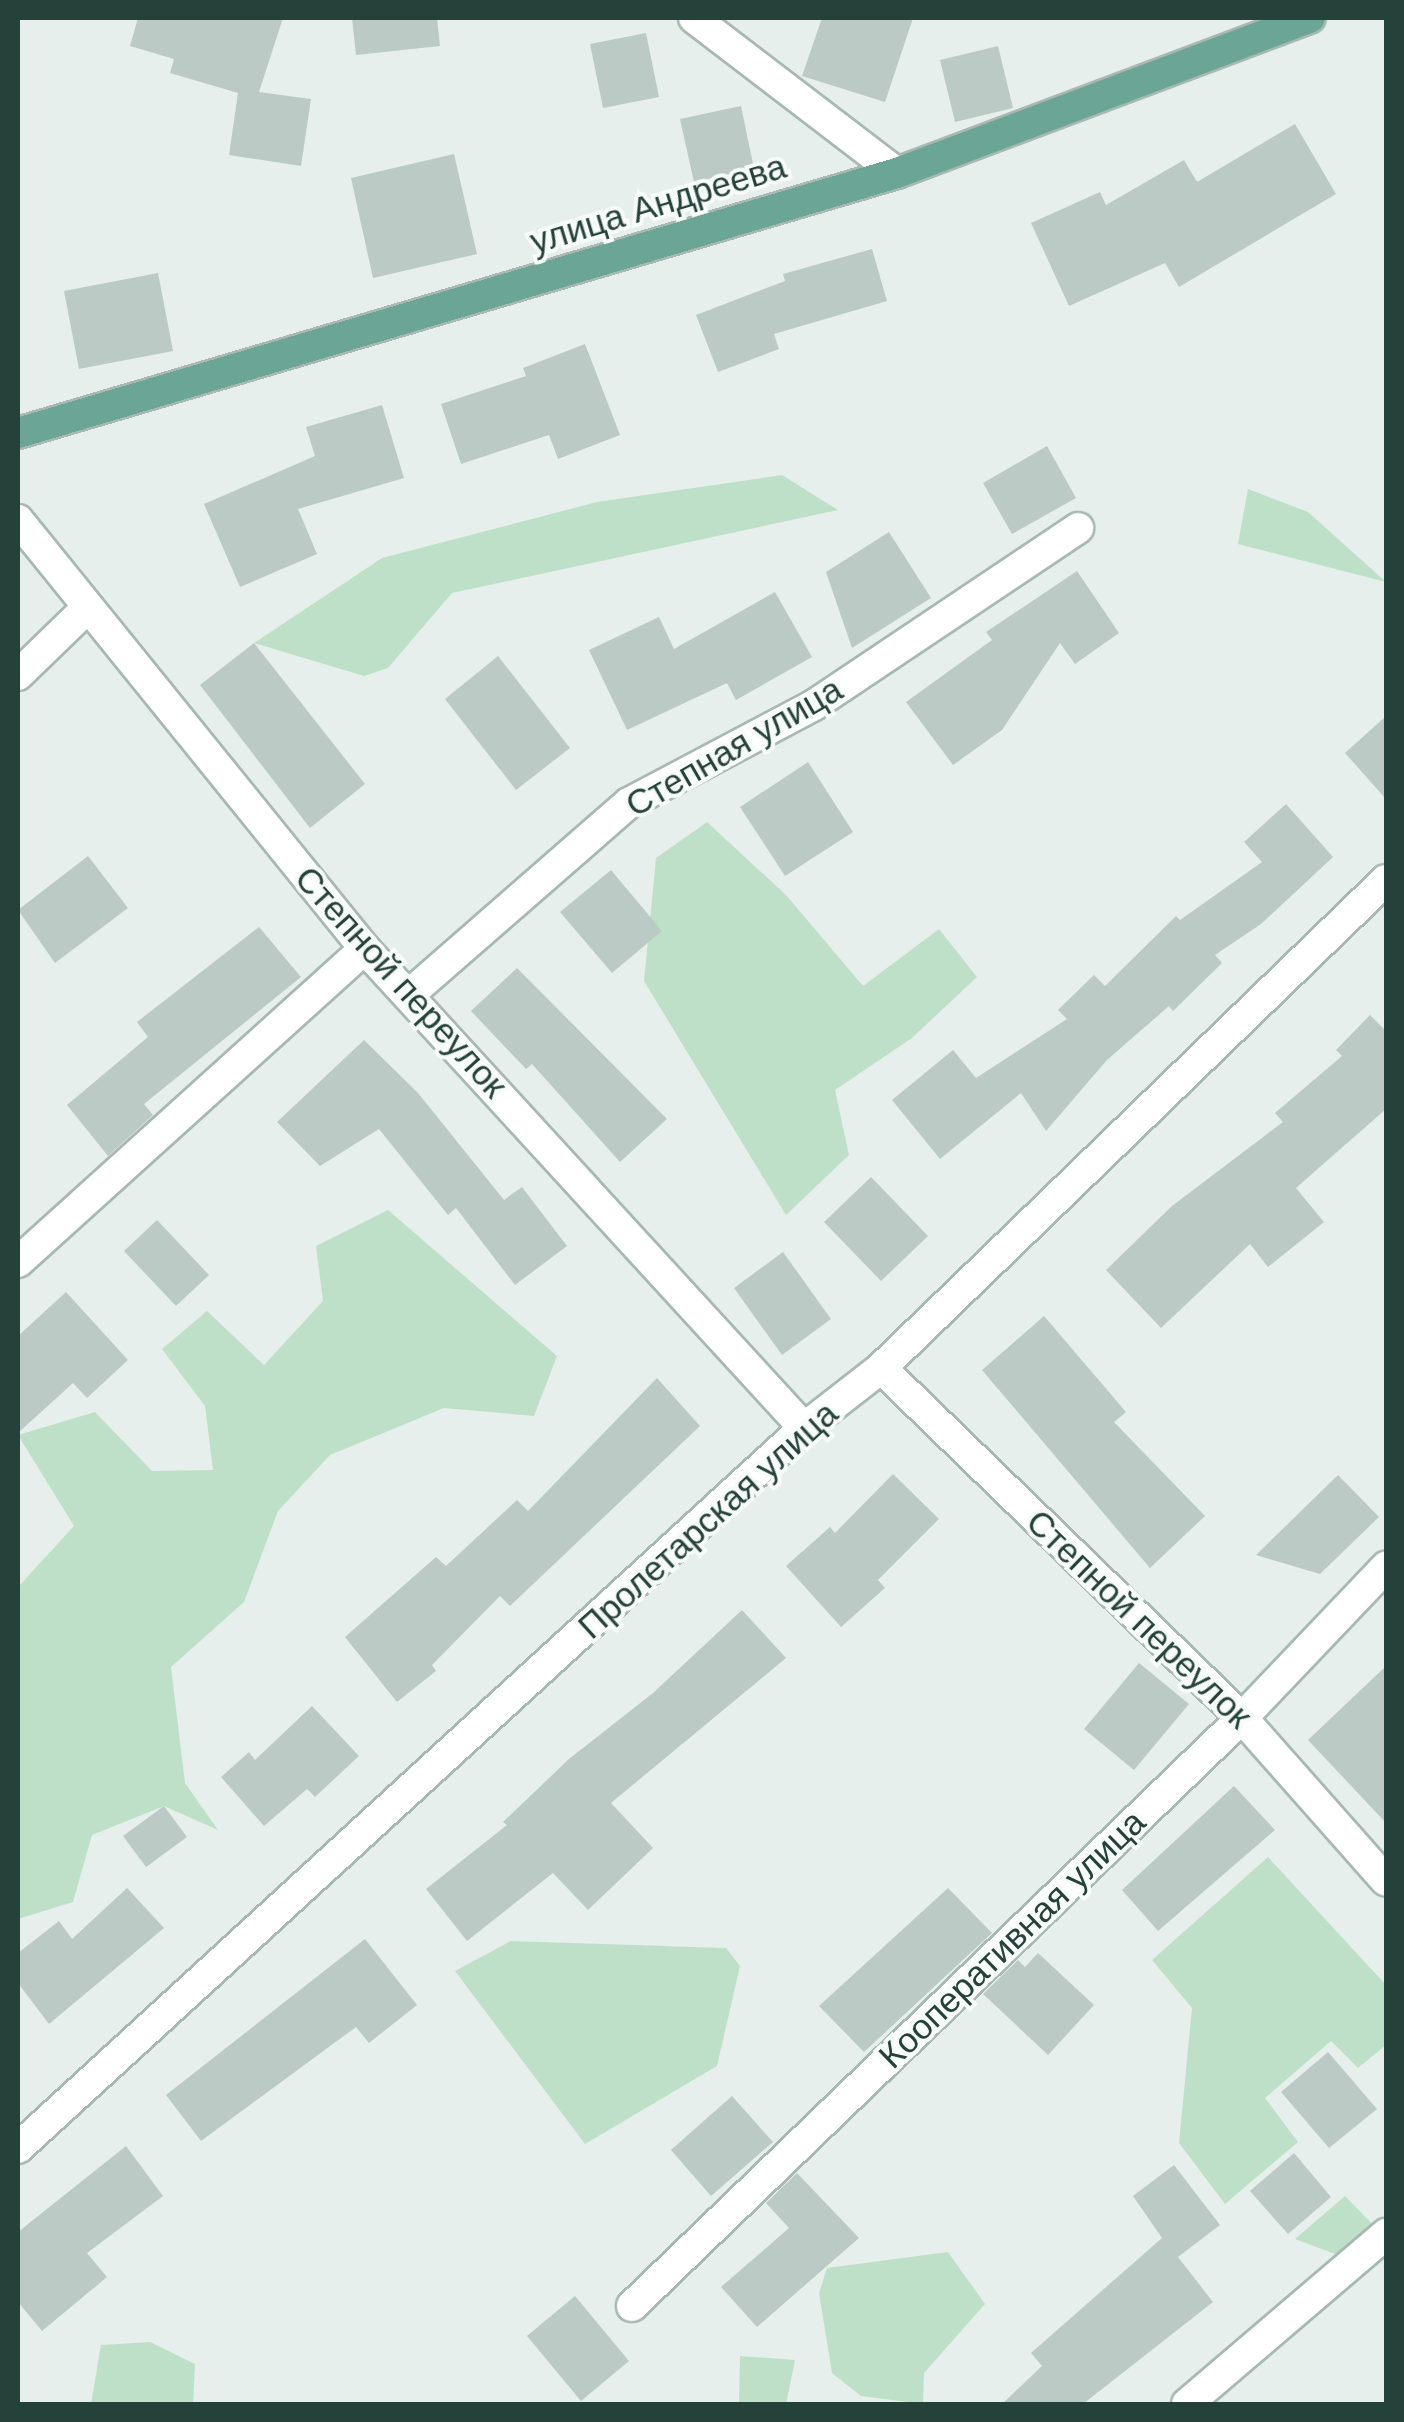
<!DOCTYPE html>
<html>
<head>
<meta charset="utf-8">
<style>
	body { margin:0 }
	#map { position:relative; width:1404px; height:2422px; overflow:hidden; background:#e6efeb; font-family:Helvetica,sans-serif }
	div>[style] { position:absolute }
	.green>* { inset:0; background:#bfe0c8 }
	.building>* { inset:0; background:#bbcac4 }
	.roads { filter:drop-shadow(2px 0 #a8b8b2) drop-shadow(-2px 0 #a8b8b2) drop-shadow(0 2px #a8b8b2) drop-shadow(0 -2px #a8b8b2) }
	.minor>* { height:30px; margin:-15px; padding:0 15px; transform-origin:15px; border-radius:15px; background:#fff }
	.major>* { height:30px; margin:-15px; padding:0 15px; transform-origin:15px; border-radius:15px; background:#6aa596 }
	span { translate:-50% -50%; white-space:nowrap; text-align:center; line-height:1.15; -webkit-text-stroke:8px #f7fbf9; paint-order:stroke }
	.street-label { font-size:35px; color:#24423a }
	.frame { position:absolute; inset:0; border:20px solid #24423a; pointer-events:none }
</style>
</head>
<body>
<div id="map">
	<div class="green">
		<i style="clip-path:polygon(782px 475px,838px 510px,452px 593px,388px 668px,364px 676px,254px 643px,382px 558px,597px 502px)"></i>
		<i style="clip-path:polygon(1248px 489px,1308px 512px,1386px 582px,1238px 544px)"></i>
		<i style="clip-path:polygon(707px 822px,786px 895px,863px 986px,939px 929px,977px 977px,912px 1038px,835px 1090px,849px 1155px,786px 1215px,644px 981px,656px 858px)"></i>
		<i style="clip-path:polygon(388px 1210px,557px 1356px,534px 1416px,444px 1408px,330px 1455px,278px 1511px,244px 1602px,171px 1667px,185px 1783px,218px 1830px,164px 1806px,92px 1835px,73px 1902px,18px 1919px,18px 1587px,74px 1526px,18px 1435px,95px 1412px,152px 1471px,213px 1470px,205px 1406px,162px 1349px,207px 1311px,264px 1365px,323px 1301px,316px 1246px)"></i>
		<i style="clip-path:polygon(1268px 1857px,1386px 1985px,1386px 2045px,1358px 2068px,1331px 2041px,1265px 2098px,1298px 2142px,1225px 2204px,1179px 2143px,1192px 2008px,1152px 1960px)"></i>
		<i style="clip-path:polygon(511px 1941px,726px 1948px,740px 1966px,717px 2066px,585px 2144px,455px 1971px)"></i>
		<i style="clip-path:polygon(1345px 2196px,1381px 2233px,1351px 2260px,1295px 2239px)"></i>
		<i style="clip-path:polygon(948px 2252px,985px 2304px,924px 2373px,923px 2404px,861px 2396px,832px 2373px,819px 2293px,827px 2268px)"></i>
		<i style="clip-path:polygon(150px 2342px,195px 2364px,193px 2404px,91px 2404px,101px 2345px)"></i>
		<i style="clip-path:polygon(740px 2356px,795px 2360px,786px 2404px,739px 2404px)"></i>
	</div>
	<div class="building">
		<i style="clip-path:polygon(138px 18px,283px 18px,259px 92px,311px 99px,301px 166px,229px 155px,238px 93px,170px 73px,174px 59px,130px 46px)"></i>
		<i style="clip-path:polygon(352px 18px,437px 18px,440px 46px,356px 55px)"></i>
		<i style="clip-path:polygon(822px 18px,913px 18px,885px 102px,802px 76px)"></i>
		<i style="clip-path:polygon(646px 33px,659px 97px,603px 108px,590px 44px)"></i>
		<i style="clip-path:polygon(998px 46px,1013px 108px,955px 122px,940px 60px)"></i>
		<i style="clip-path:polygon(741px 106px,754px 169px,694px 182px,680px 119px)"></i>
		<i style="clip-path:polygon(1295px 124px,1336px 194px,1179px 287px,1165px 263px,1069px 306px,1031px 223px,1100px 192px,1106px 205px,1184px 160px,1197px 182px)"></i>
		<i style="clip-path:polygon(454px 154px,477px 254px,373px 278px,351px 178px)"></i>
		<i style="clip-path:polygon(872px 249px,887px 301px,774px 334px,779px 349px,718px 372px,696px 315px,785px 281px,783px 274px)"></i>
		<i style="clip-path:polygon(158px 273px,173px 351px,79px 369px,64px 291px)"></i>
		<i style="clip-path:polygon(585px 344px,620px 435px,558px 459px,549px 435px,461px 464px,441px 404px,526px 376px,523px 368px)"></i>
		<i style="clip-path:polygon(382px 405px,404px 478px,298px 509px,317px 554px,240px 587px,204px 504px,315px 456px,306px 427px)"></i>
		<i style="clip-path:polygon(1047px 446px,1076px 498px,1012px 534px,983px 483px)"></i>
		<i style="clip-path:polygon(889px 532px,931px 598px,852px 648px,826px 572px)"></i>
		<i style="clip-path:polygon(1077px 571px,1119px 633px,1075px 664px,1060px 643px,1002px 730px,953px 765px,906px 702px,992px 640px,986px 632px)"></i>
		<i style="clip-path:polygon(775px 592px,812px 657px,736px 700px,727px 683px,627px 730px,589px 650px,659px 617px,674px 649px)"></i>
		<i style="clip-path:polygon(254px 643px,365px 784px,310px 828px,200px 685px)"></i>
		<i style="clip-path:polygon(498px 656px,570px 748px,516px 790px,445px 699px)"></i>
		<i style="clip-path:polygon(1386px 716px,1386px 799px,1345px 753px)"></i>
		<i style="clip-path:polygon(808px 762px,853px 832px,785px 876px,740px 807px)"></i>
		<i style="clip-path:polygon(1286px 804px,1333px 857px,1261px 924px,1215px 955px,1222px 963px,1173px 1011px,1169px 1006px,1107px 1060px,1046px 1131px,1021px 1093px,940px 1159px,892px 1100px,953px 1050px,976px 1078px,1067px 1019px,1058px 1010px,1094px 975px,1105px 986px,1176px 916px,1180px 920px,1262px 862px,1244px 842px)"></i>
		<i style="clip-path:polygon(88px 856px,128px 908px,55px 963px,18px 910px)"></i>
		<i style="clip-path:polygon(611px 870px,662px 931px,612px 973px,560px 912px)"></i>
		<i style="clip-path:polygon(259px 927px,301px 977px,144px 1104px,153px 1115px,108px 1156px,67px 1105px,148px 1037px,137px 1022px)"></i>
		<i style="clip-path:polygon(517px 968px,667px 1119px,620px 1162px,532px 1064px,526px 1069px,471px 1011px)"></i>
		<i style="clip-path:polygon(1370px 1015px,1386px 1031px,1386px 1109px,1296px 1188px,1324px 1222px,1268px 1267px,1250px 1244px,1161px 1328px,1106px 1270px,1172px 1206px,1283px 1122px,1275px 1113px,1342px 1056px,1336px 1050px)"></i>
		<i style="clip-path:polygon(364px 1040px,418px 1093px,504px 1200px,522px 1187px,567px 1246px,515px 1285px,456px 1208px,448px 1215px,379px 1129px,320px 1166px,277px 1122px)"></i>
		<i style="clip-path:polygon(871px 1177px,928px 1236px,881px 1281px,824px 1222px)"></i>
		<i style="clip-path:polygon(157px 1220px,209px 1275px,176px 1306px,124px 1251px)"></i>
		<i style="clip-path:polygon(783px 1252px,831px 1319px,782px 1355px,734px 1288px)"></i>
		<i style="clip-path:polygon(66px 1292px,128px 1360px,87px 1398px,73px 1383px,18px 1433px,18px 1336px)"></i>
		<i style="clip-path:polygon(1044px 1316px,1126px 1412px,1114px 1422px,1205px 1516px,1150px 1568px,982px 1370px)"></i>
		<i style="clip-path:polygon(657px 1378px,700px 1426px,510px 1606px,500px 1596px,432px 1665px,436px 1671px,397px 1702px,345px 1637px,436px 1557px,446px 1566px,517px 1500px,528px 1511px)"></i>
		<i style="clip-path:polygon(893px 1474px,939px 1519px,878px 1580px,885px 1588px,841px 1627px,786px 1566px,830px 1527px,835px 1533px)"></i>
		<i style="clip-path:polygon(1338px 1475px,1379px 1517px,1320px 1574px,1256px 1555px)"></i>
		<i style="clip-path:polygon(742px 1610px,786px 1658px,611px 1803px,653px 1848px,588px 1910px,553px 1873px,467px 1941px,426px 1889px,507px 1825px,503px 1822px,569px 1759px,653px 1693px)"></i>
		<i style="clip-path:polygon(1139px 1663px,1189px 1704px,1134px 1770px,1084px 1729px)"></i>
		<i style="clip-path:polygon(1386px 1666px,1386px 1823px,1308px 1740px)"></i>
		<i style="clip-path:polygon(312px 1706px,359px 1756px,315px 1797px,307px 1789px,264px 1826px,221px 1777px,249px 1752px,255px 1760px)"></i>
		<i style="clip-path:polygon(1234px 1786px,1275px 1830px,1158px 1931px,1122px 1890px)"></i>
		<i style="clip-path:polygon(164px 1806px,187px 1837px,146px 1867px,123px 1836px)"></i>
		<i style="clip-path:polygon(127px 1888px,164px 1928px,49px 2024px,18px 1983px,18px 1953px,59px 1921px,72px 1939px)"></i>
		<i style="clip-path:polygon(948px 1888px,992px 1933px,864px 2052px,819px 2006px)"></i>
		<i style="clip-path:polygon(365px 1939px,417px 2005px,369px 2043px,356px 2027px,201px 2141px,166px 2095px)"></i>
		<i style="clip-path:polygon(1038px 1953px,1094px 2005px,1048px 2055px,983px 1994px,1018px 1960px,1025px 1967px)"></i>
		<i style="clip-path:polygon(1328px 2052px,1377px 2109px,1329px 2148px,1281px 2092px)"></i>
		<i style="clip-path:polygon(732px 2096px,773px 2142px,711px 2196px,671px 2150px)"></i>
		<i style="clip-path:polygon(126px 2146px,163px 2196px,87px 2253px,107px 2277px,42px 2331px,18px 2302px,18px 2232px)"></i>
		<i style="clip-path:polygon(1294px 2153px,1331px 2197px,1288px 2234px,1250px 2191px)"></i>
		<i style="clip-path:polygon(1174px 2165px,1220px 2225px,1178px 2257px,1213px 2302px,1083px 2404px,1002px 2404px,1042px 2366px,1031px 2353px,1162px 2238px,1133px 2196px)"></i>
		<i style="clip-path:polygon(797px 2173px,859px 2238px,757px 2327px,721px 2287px,789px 2228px,766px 2203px)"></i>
		<i style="clip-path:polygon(575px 2296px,629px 2361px,581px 2401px,527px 2336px)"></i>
	</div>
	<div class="roads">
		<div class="minor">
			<i style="left:694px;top:18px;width:255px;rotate:37.4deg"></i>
			<i style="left:18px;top:520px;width:552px;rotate:51.03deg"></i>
			<i style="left:365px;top:949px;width:650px;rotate:47.49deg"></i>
			<i style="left:18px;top:675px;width:95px;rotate:-44.1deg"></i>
			<i style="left:411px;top:993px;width:289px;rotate:-41.1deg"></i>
			<i style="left:629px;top:803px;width:209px;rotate:-27.9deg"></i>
			<i style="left:814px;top:705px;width:318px;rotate:-33.8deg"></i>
			<i style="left:18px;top:1262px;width:467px;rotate:-42.1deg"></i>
			<i style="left:881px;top:1368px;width:503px;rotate:44.11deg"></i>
			<i style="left:1242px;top:1718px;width:217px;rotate:48.5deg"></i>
			<i style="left:18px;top:2148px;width:1066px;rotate:-42.49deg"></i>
			<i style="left:804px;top:1428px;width:98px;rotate:-37.9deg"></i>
			<i style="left:881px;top:1368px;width:702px;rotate:-44.02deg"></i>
			<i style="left:632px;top:2306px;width:847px;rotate:-43.95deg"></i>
			<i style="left:1242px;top:1718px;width:209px;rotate:-46.4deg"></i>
			<i style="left:1187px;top:2404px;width:262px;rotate:-40.5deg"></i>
		</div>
		<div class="major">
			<i style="left:18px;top:433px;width:917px;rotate:-16.48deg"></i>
			<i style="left:897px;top:173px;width:441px;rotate:-20.6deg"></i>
		</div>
	</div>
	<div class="street-label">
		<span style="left:658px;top:204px;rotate:-17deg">улица Андреева</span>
		<span style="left:734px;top:747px;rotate:-30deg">Степная улица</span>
		<span style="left:401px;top:982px;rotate:48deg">Степной переулок</span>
		<span style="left:708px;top:1520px;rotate:-42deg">Пролетарская улица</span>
		<span style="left:1139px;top:1619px;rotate:44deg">Степной переулок</span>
		<span style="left:1012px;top:1939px;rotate:-44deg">Кооперативная улица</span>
	</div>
	<div class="frame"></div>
</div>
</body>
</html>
